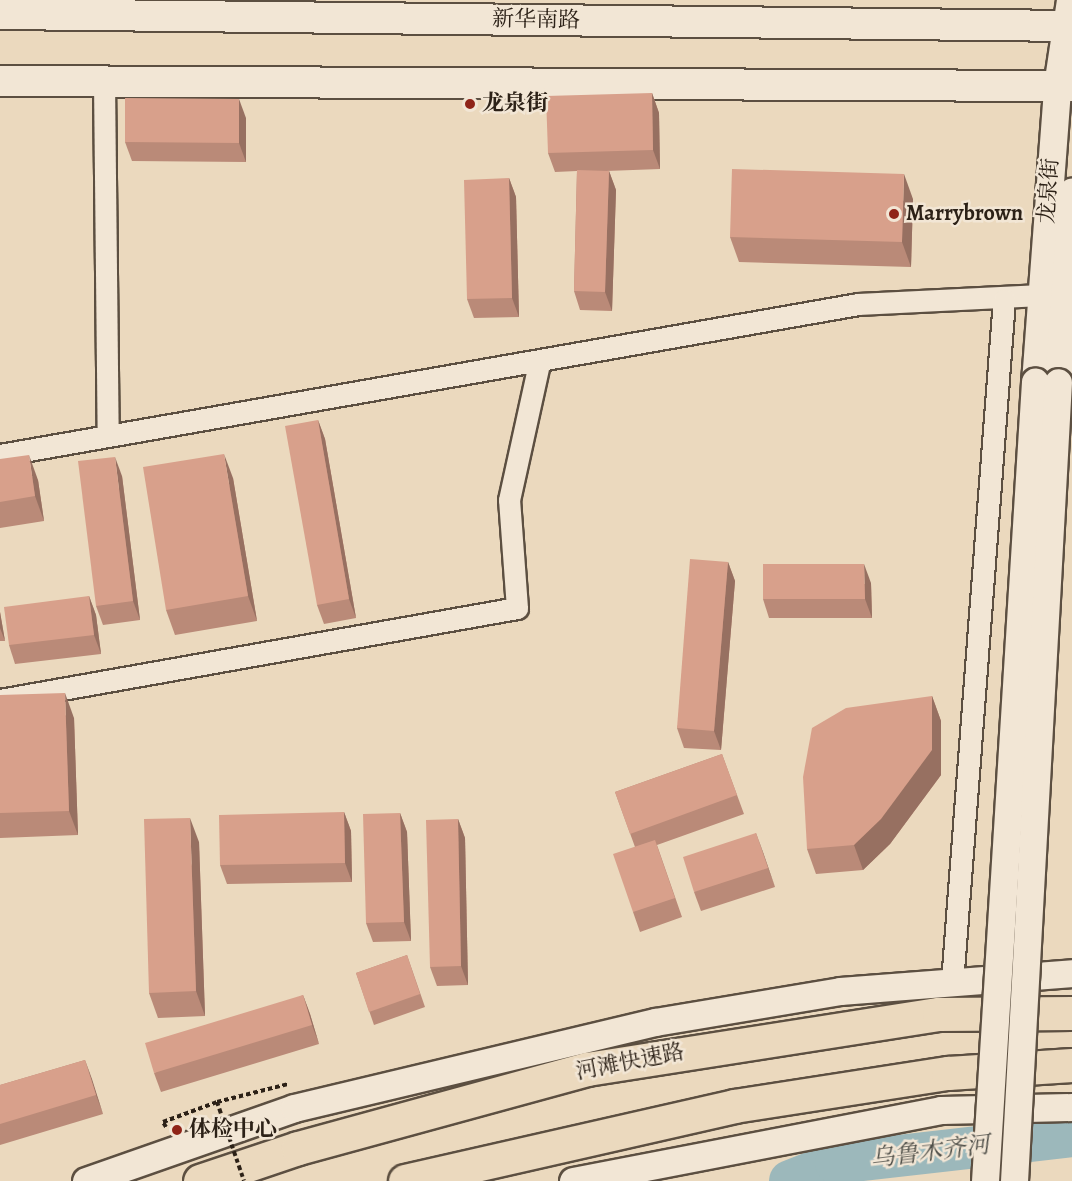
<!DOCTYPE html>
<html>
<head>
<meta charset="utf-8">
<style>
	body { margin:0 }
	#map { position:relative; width:1072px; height:1181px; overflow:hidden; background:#ebd9be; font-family:Alegreya,"Noto Serif SC",serif }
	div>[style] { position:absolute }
	.river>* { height:42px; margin:-21px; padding:0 21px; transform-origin:21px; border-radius:21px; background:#9cb8bb }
	.path>* { height:4px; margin-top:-2px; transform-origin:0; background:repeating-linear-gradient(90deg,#2c2117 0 4.5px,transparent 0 7.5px) }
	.roads { filter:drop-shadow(2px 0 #5c4f41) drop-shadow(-2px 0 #5c4f41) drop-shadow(0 2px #5c4f41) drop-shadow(0 -2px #5c4f41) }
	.minor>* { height:21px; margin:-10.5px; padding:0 10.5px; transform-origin:10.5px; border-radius:10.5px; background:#f2e6d5 }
	.tertiary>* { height:27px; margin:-13.5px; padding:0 13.5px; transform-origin:13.5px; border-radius:13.5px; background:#f2e6d5 }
	.secondary>* { height:30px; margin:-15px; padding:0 15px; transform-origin:15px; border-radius:15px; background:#f2e6d5 }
	.trunk>* { height:33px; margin:-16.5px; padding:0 16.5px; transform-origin:16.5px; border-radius:16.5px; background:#ebd9be }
	.path-bridge>* { height:4px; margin-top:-2px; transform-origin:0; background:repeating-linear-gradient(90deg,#2c2117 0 4.5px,transparent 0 7.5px) }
	.bridges { filter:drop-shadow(2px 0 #5c4f41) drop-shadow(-2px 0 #5c4f41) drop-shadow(0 2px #5c4f41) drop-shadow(0 -2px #5c4f41) }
	.tertiary-bridge>* { height:27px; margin:-13.5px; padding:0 13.5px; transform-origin:13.5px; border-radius:13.5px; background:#f2e6d5 }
	.wall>* { inset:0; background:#ba8a78 }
	.shaded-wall>* { inset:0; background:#977061 }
	.building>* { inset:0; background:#d8a08b }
	.dots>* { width:16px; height:16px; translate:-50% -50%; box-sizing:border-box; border:3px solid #f2e6d5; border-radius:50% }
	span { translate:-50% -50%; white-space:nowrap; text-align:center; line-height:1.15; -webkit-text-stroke:5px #f2e6d5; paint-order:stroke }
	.street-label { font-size:22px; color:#2c2117 }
	.poi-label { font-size:22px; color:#2c2117; font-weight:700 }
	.left { translate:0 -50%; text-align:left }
	.water-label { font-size:24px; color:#4e4e48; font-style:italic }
</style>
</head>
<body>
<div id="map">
	<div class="river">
		<i style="left:790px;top:1181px;width:49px;rotate:-21.4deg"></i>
		<i style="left:836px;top:1163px;width:238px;rotate:-6.5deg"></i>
	</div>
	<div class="path">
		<i style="left:166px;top:1127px;width:6px;rotate:-121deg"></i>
		<i style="left:163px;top:1122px;width:58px;rotate:-20.3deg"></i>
		<i style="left:217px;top:1102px;width:73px;rotate:-14.2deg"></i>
	</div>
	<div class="roads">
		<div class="minor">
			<i style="left:104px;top:81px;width:355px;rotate:89.4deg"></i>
			<i style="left:0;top:455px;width:871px;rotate:-9.98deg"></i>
			<i style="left:858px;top:304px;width:183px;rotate:-2.8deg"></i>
			<i style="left:0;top:700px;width:525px;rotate:-10.09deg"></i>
			<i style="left:517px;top:608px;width:108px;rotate:-94.2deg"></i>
			<i style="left:509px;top:500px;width:139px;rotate:-77.6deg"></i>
			<i style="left:952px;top:983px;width:685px;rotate:-85.65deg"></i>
		</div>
		<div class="tertiary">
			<i style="left:1035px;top:382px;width:297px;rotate:-85.7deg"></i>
			<i style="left:1057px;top:86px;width:87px;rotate:-81.4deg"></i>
			<i style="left:1058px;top:382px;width:191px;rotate:-85.8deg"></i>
			<i style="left:86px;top:1181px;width:220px;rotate:-19.3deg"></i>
			<i style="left:294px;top:1108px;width:371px;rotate:-13.4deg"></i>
			<i style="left:655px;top:1022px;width:188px;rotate:-9.5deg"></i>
			<i style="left:840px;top:991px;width:233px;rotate:-4.4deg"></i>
			<i style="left:573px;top:1181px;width:375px;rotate:-10.9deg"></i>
			<i style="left:941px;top:1110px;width:131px;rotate:-1.3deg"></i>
		</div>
		<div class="secondary">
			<i style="left:0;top:14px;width:1072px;rotate:0.64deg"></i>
			<i style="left:0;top:81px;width:1072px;rotate:0.27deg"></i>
		</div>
		<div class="trunk">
			<i style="left:200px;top:1181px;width:103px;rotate:-18.6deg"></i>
			<i style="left:298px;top:1148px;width:300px;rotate:-15.3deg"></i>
			<i style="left:587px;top:1069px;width:356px;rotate:-8.9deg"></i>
			<i style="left:939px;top:1014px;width:133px;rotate:-0.4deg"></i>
			<i style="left:405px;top:1181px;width:337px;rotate:-12.8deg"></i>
			<i style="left:734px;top:1106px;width:217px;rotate:-8.8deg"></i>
			<i style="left:948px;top:1073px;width:124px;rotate:-3.7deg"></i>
		</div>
	</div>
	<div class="path-bridge">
		<i style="left:217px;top:1102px;width:83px;rotate:71.1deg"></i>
	</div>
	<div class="bridges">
		<div class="tertiary-bridge">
			<i style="left:985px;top:1181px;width:801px;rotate:-86.42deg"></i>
			<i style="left:1014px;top:1181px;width:800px;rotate:-86.85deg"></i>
		</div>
	</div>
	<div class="wall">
		<i style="clip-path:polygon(652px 93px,659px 113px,660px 169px,606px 171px,609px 171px,616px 190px,612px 311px,580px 310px,574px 291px,577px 171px,555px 172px,548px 153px)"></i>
		<i style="clip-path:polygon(246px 118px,246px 162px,132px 161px,125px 142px)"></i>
		<i style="clip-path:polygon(509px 178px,516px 197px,519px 317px,474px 318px,467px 299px)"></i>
		<i style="clip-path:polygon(913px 199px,911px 267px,739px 262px,730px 237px)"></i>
		<i style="clip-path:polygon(318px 420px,325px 439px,356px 618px,324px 624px,317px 605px)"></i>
		<i style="clip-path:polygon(0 459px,38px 480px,44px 521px,0 528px)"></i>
		<i style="clip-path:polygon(122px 476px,140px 620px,103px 625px,96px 606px)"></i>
		<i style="clip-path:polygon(233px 478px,257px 621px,175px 635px,166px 610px)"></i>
		<i style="clip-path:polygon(728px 562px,735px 581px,721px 750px,684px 748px,677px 728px)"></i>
		<i style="clip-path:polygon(871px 583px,872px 618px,769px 618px,763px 599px)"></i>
		<i style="clip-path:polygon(89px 596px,96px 615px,101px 654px,15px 664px,9px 645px)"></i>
		<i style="clip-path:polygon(0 612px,5px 641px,0 641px)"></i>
		<i style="clip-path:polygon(0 695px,74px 718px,78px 835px,0 838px)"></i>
		<i style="clip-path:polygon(932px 696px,941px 721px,941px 775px,890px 844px,863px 870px,816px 874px,807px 849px)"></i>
		<i style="clip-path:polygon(722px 754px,744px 814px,657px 845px,682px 917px,640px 932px,633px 912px,635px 847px,615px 792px)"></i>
		<i style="clip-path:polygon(344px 812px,351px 831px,352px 882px,227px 884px,220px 865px)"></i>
		<i style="clip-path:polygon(400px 813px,407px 832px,411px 941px,373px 942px,366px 923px)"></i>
		<i style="clip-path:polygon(458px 819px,465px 838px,468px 985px,437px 986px,430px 967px)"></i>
		<i style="clip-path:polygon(756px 833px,775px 887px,701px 911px,694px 892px)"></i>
		<i style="clip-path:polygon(199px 842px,205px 1016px,158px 1018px,149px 993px)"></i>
		<i style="clip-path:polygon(407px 955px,425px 1007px,374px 1025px,356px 973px)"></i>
		<i style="clip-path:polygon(303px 995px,310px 1014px,319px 1044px,161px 1092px,154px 1073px)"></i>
		<i style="clip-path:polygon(85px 1060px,103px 1114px,0 1145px,0 1085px)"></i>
	</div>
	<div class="shaded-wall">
		<i style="clip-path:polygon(652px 93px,659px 113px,660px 169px,653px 150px)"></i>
		<i style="clip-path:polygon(239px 99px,246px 118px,246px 162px,239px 143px)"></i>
		<i style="clip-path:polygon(609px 171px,616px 190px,612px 311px,605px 292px)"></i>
		<i style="clip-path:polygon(904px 174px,913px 199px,911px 267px,902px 242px)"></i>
		<i style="clip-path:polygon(509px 178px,516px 197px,519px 317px,512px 298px)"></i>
		<i style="clip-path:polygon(318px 420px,325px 439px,356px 618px,349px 599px)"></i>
		<i style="clip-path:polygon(224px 454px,233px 478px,257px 621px,248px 596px)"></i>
		<i style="clip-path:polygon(29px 455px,38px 480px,44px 521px,35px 496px)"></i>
		<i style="clip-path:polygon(115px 457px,122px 476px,140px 620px,133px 601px)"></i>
		<i style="clip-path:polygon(728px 562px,735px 581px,721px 750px,714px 731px)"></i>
		<i style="clip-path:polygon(864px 564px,871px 583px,872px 618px,865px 599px)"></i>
		<i style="clip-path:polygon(89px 596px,96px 615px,101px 654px,94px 635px)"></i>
		<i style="clip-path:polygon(0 612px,5px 641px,0 628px)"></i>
		<i style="clip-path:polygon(65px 693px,74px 718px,78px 835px,69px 811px)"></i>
		<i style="clip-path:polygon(932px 696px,941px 721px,941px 775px,890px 844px,863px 870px,854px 845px)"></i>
		<i style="clip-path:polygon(344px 812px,351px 831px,352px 882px,345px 863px)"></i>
		<i style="clip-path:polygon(400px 813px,407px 832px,411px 941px,404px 922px)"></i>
		<i style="clip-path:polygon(190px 818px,199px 842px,205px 1016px,196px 991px)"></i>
		<i style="clip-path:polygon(458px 819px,465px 838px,468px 985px,461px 966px)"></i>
		<i style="clip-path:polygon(756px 833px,763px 852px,775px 887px,768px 868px)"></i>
		<i style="clip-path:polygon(303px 995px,310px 1014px,319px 1044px,312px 1025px)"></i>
		<i style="clip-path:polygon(85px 1060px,92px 1079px,103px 1114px,96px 1095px)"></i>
	</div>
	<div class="building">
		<i style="clip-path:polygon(652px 93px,653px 150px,548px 153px,546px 96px)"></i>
		<i style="clip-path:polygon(125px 98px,239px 99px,239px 143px,125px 142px)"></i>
		<i style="clip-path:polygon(732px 169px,904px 174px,902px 242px,730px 237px)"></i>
		<i style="clip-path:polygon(577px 170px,609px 171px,605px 292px,574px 291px)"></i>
		<i style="clip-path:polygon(509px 178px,512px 298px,467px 299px,464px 180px)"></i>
		<i style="clip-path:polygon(318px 420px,349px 599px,317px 605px,285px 426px)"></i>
		<i style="clip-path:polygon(224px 454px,248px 596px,166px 610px,143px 467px)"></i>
		<i style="clip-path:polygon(29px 455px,35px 496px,0 502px,0 459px)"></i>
		<i style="clip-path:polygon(115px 457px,133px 601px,96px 606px,78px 461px)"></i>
		<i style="clip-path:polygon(690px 559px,728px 562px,714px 731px,677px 728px)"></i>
		<i style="clip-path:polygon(763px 564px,864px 564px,865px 599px,763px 599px)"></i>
		<i style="clip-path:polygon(89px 596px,94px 635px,9px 645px,4px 607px)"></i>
		<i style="clip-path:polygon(65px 693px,69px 811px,0 813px,0 695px)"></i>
		<i style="clip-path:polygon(932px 696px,932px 750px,881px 819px,854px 845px,807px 849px,803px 777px,812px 728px,846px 708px)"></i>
		<i style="clip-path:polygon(722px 754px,737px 795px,630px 834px,615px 792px)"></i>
		<i style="clip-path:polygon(344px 812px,345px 863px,220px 865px,219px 815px)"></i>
		<i style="clip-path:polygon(400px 813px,404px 922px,366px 923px,363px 814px)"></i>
		<i style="clip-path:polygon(190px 818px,196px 991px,149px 993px,144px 819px)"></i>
		<i style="clip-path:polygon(458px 819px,461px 966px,430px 967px,426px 820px)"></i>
		<i style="clip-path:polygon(756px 833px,768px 868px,694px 892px,683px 857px)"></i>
		<i style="clip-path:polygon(655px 840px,675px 898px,633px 912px,613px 854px)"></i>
		<i style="clip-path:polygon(407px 955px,420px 994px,369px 1012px,356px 973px)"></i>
		<i style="clip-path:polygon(303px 995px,312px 1025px,154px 1073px,145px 1043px)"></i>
		<i style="clip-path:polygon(85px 1060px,96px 1095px,0 1124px,0 1085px)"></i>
	</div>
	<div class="dots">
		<i style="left:470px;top:104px;background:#8f2418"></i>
		<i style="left:894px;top:214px;background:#8f2418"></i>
		<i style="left:177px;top:1130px;background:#8f2418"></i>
	</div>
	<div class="street-label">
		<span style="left:536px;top:20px;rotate:1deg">新华南路</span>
		<span style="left:1049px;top:191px;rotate:-86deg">龙泉街</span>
		<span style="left:630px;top:1062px;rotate:-11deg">河滩快速路</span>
	</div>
	<div class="poi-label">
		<span class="left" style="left:482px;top:104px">龙泉街</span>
		<span class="left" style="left:906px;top:214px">Marrybrown</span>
		<span class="left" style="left:189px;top:1130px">体检中心</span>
	</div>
	<div class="water-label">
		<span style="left:930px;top:1152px;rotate:-7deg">乌鲁木齐河</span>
	</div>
</div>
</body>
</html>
